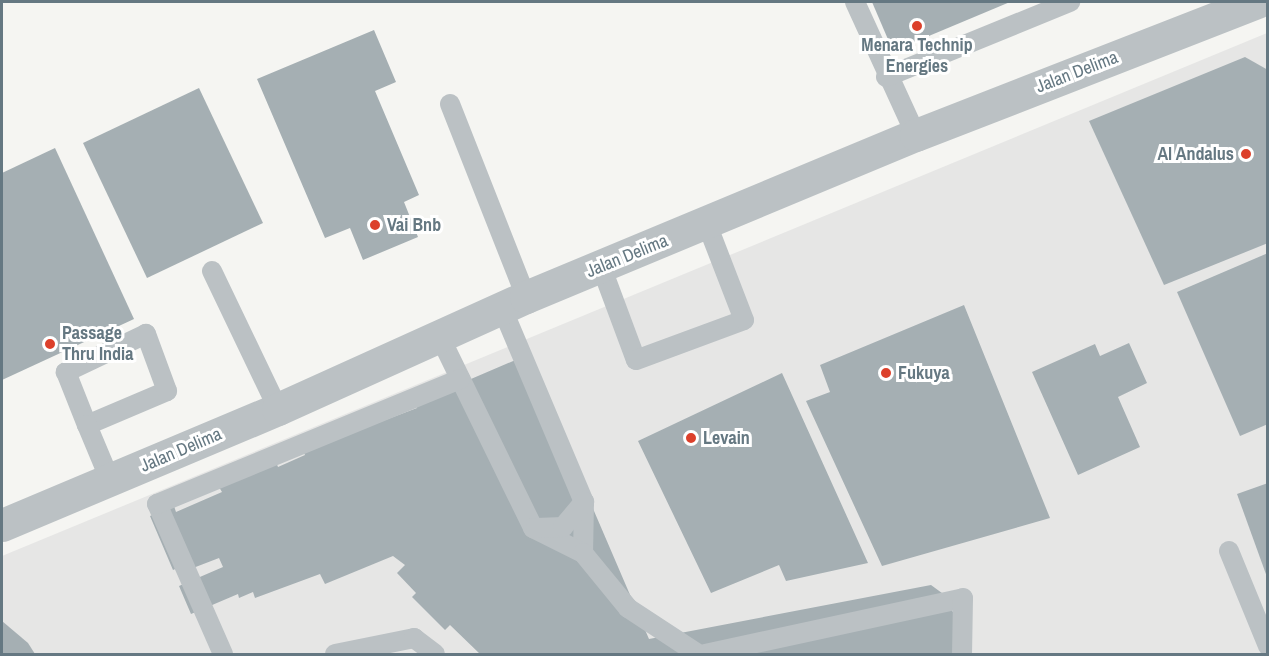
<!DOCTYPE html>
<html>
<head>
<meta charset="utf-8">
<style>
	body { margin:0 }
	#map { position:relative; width:1269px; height:656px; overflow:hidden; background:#f5f5f2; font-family:"Archivo Narrow",sans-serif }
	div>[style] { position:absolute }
	.built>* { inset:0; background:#e6e6e5 }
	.building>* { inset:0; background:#a5afb3 }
	.lane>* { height:20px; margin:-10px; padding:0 10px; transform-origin:10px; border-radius:10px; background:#bbc1c4 }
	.street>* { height:33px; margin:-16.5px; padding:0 16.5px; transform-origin:16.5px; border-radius:16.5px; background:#bbc1c4 }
	.dots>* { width:16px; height:16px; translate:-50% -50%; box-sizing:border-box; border:3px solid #fff; border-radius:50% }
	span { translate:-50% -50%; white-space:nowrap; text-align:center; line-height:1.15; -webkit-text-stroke:6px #fff; paint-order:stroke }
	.poi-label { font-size:18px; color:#657882; font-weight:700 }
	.right { translate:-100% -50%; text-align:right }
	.left { translate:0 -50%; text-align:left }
	.street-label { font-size:18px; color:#657882 }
	.frame { position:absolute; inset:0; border:3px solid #657882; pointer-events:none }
</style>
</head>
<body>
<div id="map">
	<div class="built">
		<i style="clip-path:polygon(1267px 33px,1267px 654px,2px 654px,2px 556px)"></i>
	</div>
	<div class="building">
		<i style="clip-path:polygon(872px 2px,1010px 2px,893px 51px)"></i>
		<i style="clip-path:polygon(374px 30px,396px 82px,375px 91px,419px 195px,404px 202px,418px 237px,363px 260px,350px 228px,325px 238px,257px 79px)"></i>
		<i style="clip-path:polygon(1245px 57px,1268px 70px,1268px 243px,1164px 285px,1089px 121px)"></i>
		<i style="clip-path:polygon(199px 88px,263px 223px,147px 278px,83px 143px)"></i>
		<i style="clip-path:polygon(55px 148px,134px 319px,2px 380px,2px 173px)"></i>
		<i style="clip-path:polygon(1268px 253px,1268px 424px,1240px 436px,1177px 292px)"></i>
		<i style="clip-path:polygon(964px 305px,1050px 518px,882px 566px,806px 401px,830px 392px,820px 365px)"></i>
		<i style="clip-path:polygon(1129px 343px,1147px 383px,1118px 397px,1140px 447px,1078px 475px,1032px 372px,1095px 344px,1100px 356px)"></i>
		<i style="clip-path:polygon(527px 355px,649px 639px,931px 585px,946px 596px,967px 645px,966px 654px,480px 654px,450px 625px,445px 630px,412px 597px,416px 593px,397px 573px,405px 565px,393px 556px,325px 584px,320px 574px,255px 598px,253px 592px,239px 598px,238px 594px,191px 614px,179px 586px,223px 567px,219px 558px,193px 568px,190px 562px,173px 570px,150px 516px,174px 506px,176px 512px,222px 492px,219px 487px,276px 462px,278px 467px,305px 455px,303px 451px,417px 408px,415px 403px)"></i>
		<i style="clip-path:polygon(782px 373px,868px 563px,786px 581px,779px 565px,711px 593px,638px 441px)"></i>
		<i style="clip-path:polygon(1268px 483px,1268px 577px,1267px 577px,1237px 494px)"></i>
		<i style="clip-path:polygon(2px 621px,28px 643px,35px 654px,2px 654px)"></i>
	</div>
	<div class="lane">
		<i style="left:855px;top:2px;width:146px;rotate:65.4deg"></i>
		<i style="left:886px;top:77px;width:199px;rotate:-22.2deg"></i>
		<i style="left:450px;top:104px;width:207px;rotate:68.5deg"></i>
		<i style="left:601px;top:266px;width:100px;rotate:69.6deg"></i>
		<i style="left:636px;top:360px;width:115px;rotate:-20.3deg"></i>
		<i style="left:744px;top:320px;width:103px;rotate:-111.1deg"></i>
		<i style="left:212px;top:271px;width:153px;rotate:64.4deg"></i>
		<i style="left:502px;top:308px;width:211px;rotate:67.1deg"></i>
		<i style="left:584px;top:502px;width:51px;rotate:91.1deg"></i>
		<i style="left:439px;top:335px;width:215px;rotate:64deg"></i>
		<i style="left:533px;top:528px;width:56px;rotate:26.6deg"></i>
		<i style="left:583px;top:553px;width:71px;rotate:50.7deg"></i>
		<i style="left:628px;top:608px;width:84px;rotate:33.3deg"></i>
		<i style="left:87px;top:425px;width:87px;rotate:-23deg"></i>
		<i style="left:167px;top:391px;width:61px;rotate:-110.2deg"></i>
		<i style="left:146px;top:334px;width:89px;rotate:154.6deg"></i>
		<i style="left:66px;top:372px;width:57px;rotate:68.4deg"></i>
		<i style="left:87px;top:425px;width:60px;rotate:67.3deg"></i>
		<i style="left:536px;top:528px;width:27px;rotate:-2deg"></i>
		<i style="left:563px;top:527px;width:33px;rotate:-50deg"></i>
		<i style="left:1229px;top:551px;width:103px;rotate:67.7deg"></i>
		<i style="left:223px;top:654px;width:164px;rotate:-113.7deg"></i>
		<i style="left:157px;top:504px;width:328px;rotate:-22.4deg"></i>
		<i style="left:335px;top:654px;width:81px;rotate:-11.4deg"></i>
		<i style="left:414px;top:638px;width:26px;rotate:37deg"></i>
		<i style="left:705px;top:654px;width:264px;rotate:-12.2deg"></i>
		<i style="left:963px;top:598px;width:56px;rotate:91deg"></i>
	</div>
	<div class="street">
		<i style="left:2px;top:525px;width:299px;rotate:-22.8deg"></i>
		<i style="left:278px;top:409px;width:272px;rotate:-24.3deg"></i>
		<i style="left:526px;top:297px;width:422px;rotate:-22.6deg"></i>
		<i style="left:916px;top:135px;width:367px;rotate:-21.3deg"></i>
	</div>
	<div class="dots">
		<i style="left:917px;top:26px;background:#dc402b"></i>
		<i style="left:1246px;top:154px;background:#dc402b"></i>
		<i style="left:375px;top:225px;background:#dc402b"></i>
		<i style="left:50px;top:344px;background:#dc402b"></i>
		<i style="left:886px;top:373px;background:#dc402b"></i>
		<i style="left:691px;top:438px;background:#dc402b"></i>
	</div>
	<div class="poi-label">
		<span style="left:917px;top:56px">Menara Technip<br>Energies</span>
		<span class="right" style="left:1234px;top:154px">Al Andalus</span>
		<span class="left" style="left:387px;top:225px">Vai Bnb</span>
		<span class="left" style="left:62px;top:344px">Passage<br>Thru India</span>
		<span class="left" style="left:898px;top:373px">Fukuya</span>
		<span class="left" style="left:703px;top:438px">Levain</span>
	</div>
	<div class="street-label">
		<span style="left:1077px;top:72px;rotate:-21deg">Jalan Delima</span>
		<span style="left:627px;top:256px;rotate:-22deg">Jalan Delima</span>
		<span style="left:181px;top:450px;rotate:-23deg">Jalan Delima</span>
	</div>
	<div class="frame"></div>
</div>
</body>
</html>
